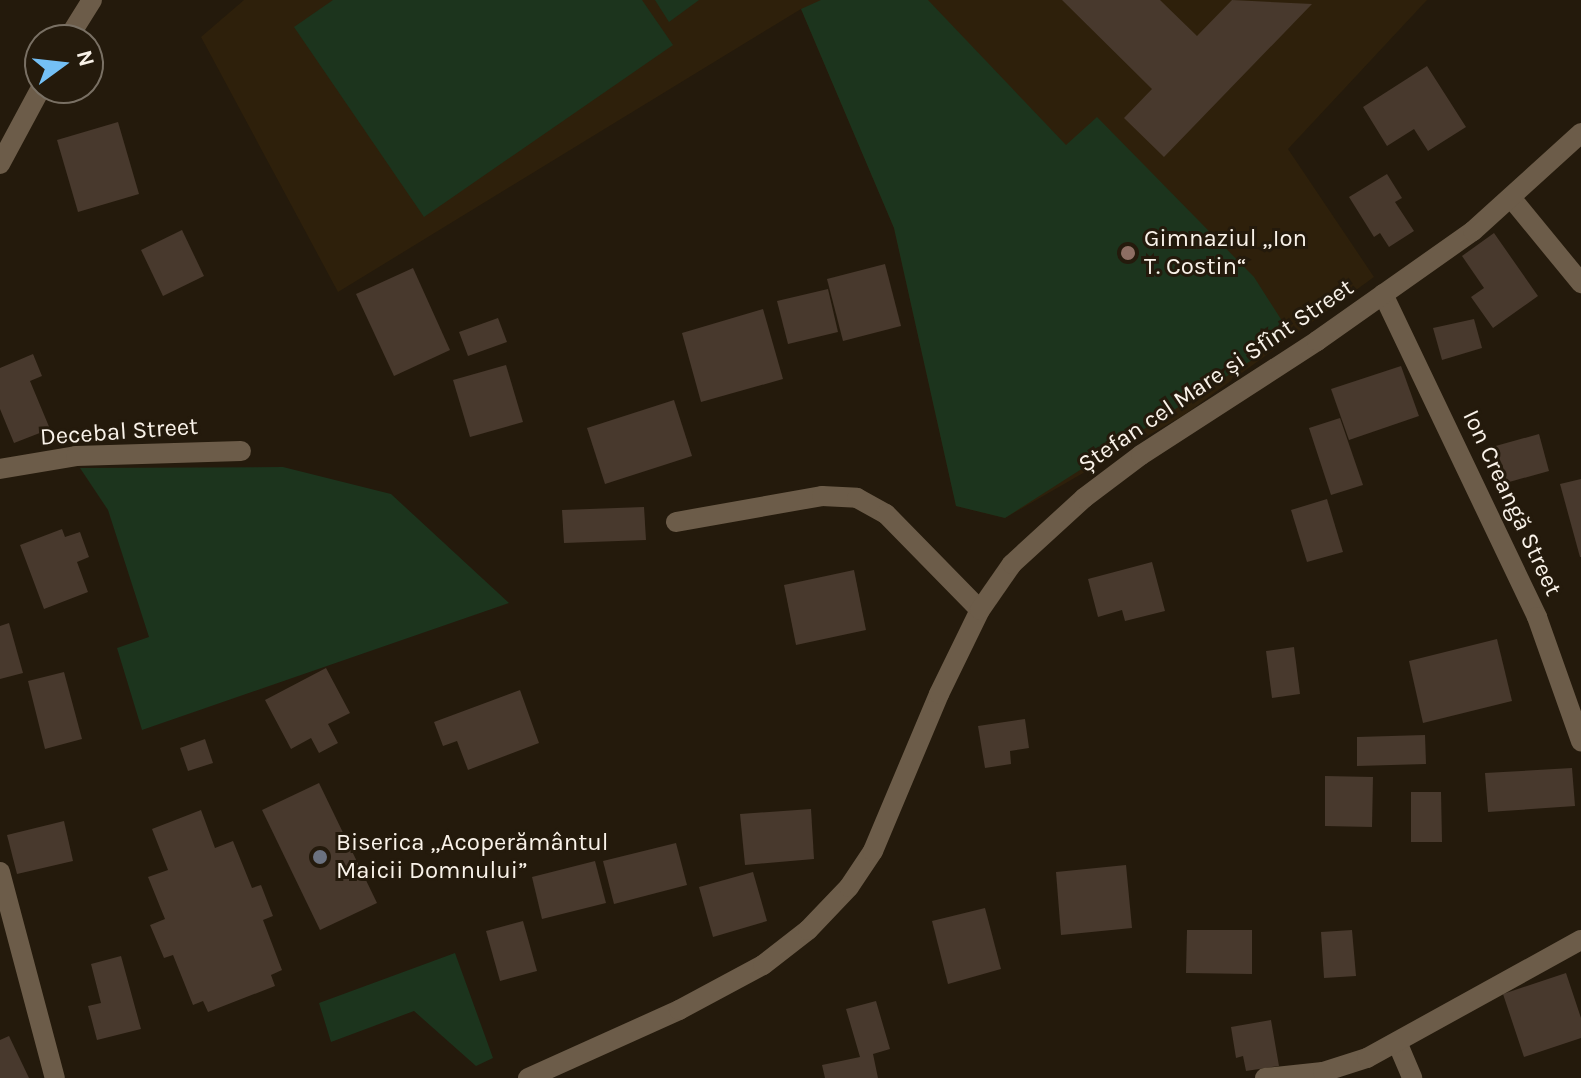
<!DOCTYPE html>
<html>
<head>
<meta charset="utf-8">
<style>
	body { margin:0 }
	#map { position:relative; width:1581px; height:1078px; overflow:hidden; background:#241a0c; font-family:Karla,sans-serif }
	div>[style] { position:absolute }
	.built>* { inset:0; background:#2e200b }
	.green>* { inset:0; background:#1c341d }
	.building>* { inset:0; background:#48392d }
	.minor>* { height:20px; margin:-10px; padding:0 10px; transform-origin:10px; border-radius:10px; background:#6c5c49 }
	.tertiary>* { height:20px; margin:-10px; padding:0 10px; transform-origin:10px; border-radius:10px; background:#6c5c49 }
	.dots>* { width:22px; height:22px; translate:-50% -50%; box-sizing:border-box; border:4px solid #241a0c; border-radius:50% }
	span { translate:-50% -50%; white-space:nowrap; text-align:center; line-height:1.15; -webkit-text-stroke:6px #241a0c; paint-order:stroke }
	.poi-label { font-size:24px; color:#f9f2e9 }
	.left { translate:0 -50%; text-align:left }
	.street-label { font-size:24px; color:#f9f2e9 }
	.north { position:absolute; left:24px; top:24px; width:80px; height:80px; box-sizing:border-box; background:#241a0c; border:2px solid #797064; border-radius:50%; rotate:75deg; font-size:22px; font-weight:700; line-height:32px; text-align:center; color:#f9f2e9 }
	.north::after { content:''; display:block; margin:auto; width:28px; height:36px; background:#74c0f6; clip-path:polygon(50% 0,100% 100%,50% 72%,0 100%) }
</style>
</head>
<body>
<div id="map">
	<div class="built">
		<i style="clip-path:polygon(244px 0,1427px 0,1288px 149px,1374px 277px,1184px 415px,1005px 518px,956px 506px,894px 228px,801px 9px,338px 292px,201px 37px)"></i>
	</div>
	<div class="green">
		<i style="clip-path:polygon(333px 0,642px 0,673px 45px,424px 217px,294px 27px)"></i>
		<i style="clip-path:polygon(655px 0,699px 0,669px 22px)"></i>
		<i style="clip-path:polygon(821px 0,928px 0,1066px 145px,1097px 117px,1254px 277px,1291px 335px,1005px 518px,956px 506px,894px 228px,801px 9px)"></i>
		<i style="clip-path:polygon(283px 467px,391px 494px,509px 603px,142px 730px,117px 648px,149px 637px,108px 510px,80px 468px)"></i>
		<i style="clip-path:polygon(455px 953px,493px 1058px,476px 1066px,414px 1011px,331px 1042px,319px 1003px)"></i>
	</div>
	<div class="building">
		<i style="clip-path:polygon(1062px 0,1160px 0,1197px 36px,1232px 0,1312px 4px,1164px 157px,1124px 118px,1152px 89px)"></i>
		<i style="clip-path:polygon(1427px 66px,1466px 127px,1428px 151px,1414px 129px,1387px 146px,1363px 107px)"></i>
		<i style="clip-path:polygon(118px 122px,139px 194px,78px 212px,57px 140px)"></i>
		<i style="clip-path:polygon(1387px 174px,1402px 198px,1395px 202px,1414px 231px,1389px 247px,1380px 233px,1374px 237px,1349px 197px)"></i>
		<i style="clip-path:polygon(182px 230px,204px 276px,163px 296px,141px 250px)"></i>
		<i style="clip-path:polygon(1494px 233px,1538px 296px,1493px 328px,1471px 297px,1484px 288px,1462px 256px)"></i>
		<i style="clip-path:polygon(885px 264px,901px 326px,843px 341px,827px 279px)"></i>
		<i style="clip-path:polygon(413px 268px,450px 350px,394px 376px,356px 294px)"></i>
		<i style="clip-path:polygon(828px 289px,838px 332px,788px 344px,777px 301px)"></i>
		<i style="clip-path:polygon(763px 309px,783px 379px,701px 402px,682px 333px)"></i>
		<i style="clip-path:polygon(498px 318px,507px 342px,468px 356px,459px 332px)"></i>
		<i style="clip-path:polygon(1474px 319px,1482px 348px,1442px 360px,1433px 328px)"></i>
		<i style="clip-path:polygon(33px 354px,42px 376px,30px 381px,50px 429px,14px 443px,0 409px,0 368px)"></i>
		<i style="clip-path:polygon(506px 365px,523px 422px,470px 437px,453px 380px)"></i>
		<i style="clip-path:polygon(1401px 366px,1419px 416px,1349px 440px,1331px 389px)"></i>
		<i style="clip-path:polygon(674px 400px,692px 456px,605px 484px,587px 428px)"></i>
		<i style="clip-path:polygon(1340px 418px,1363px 485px,1331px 495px,1309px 428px)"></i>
		<i style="clip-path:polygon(1539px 434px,1549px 471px,1502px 484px,1492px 447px)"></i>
		<i style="clip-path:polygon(1581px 479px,1581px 557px,1580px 557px,1560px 484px)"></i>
		<i style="clip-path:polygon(1327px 499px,1343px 552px,1307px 562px,1291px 510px)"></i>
		<i style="clip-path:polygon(644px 507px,646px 540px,564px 543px,562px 510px)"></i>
		<i style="clip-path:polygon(62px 529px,65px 537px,80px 532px,89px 557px,77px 562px,88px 592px,44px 609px,20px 545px)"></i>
		<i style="clip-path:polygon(1152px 562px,1165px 611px,1125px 621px,1122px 610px,1098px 617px,1088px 579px)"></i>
		<i style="clip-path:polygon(854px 570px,866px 630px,796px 645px,784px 585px)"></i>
		<i style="clip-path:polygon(9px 623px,23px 673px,0 679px,0 626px)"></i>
		<i style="clip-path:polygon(1497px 639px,1512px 701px,1423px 723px,1409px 661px)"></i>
		<i style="clip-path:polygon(1294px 647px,1300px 694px,1272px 698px,1266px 651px)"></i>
		<i style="clip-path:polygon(326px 668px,350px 713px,328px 724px,338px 743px,319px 753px,311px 738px,291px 749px,265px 700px)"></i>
		<i style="clip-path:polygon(64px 672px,82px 739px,45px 749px,28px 681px)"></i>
		<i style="clip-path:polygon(520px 690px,539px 743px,468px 770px,457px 741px,443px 746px,434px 722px)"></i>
		<i style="clip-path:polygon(1025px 719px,1029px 748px,1010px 751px,1011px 764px,985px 768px,978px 726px)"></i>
		<i style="clip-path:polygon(1425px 735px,1426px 764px,1357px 766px,1357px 737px)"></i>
		<i style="clip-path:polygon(205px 739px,213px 763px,188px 771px,180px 748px)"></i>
		<i style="clip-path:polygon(1572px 768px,1575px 806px,1488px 812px,1485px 773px)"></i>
		<i style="clip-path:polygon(1325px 776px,1373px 777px,1372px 827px,1325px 826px)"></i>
		<i style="clip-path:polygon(319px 783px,377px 903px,320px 930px,262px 810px)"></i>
		<i style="clip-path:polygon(1411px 792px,1441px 792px,1442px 842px,1411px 842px)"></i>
		<i style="clip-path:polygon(811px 809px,814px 859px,745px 865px,740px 814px)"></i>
		<i style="clip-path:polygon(201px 810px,215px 848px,233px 841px,252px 888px,261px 885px,273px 916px,263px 920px,282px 970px,271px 975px,275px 986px,208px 1012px,203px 1001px,193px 1005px,173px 955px,164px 958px,150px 925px,165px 919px,148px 877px,168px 870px,152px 829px)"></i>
		<i style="clip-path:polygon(64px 821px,73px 861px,17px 874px,7px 835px)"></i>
		<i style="clip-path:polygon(676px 843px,687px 885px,614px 904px,603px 861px)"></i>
		<i style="clip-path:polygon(595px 861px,606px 903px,542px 919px,532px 877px)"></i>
		<i style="clip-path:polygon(1126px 865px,1132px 928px,1061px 935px,1056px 872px)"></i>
		<i style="clip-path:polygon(753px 872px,767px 921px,713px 937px,699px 887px)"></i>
		<i style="clip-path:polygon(985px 908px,1001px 969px,948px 984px,932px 921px)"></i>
		<i style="clip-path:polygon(523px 921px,537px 971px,500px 981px,486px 931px)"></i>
		<i style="clip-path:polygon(1187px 930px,1252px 930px,1252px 974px,1186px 973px)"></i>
		<i style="clip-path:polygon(1352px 930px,1356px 976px,1324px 978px,1321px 932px)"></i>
		<i style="clip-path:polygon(121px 956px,141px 1029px,97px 1040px,88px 1006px,101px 1003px,91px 964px)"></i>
		<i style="clip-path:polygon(1566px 973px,1581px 1018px,1581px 1038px,1524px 1057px,1503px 994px)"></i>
		<i style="clip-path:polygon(876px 1001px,890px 1049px,873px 1054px,878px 1078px,825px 1078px,822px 1065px,860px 1057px,846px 1009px)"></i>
		<i style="clip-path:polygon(1271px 1020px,1279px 1066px,1246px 1071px,1243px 1056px,1236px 1058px,1231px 1027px)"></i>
		<i style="clip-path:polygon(9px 1036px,29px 1078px,0 1078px,0 1040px)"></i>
	</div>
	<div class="minor">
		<i style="left:67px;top:40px;width:47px;rotate:-58deg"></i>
		<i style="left:0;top:164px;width:86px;rotate:-61.7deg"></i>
		<i style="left:1512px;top:199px;width:109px;rotate:50.6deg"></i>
		<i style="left:1383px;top:294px;width:358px;rotate:64.5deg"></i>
		<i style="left:1537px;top:617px;width:132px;rotate:70.5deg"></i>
		<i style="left:0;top:469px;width:77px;rotate:-9.7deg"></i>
		<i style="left:76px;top:456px;width:165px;rotate:-1.7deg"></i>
		<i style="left:676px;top:522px;width:148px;rotate:-10.1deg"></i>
		<i style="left:822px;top:496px;width:35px;rotate:3deg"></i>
		<i style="left:857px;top:498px;width:33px;rotate:29deg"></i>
		<i style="left:886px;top:514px;width:134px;rotate:45.6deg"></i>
		<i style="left:0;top:872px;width:213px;rotate:75.1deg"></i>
		<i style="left:1397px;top:1042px;width:39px;rotate:67deg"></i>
		<i style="left:1265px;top:1078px;width:58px;rotate:-5.9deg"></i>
		<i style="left:1323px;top:1072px;width:46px;rotate:-17.7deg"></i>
		<i style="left:1367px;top:1058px;width:244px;rotate:-28.9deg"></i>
	</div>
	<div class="tertiary">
		<i style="left:528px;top:1078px;width:166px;rotate:-24.2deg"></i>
		<i style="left:679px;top:1010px;width:95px;rotate:-28.2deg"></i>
		<i style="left:763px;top:965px;width:57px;rotate:-37.9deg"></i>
		<i style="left:808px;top:930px;width:59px;rotate:-46.4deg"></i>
		<i style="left:849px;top:887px;width:43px;rotate:-56.3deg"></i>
		<i style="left:873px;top:851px;width:170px;rotate:-67.2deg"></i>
		<i style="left:939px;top:694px;width:93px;rotate:-64deg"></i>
		<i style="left:980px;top:610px;width:56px;rotate:-55.2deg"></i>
		<i style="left:1012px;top:564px;width:98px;rotate:-42.5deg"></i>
		<i style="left:1084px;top:498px;width:71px;rotate:-37deg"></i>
		<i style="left:1141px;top:455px;width:210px;rotate:-32.9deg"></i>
		<i style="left:1317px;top:341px;width:191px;rotate:-35.2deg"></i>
		<i style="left:1473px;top:231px;width:146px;rotate:-42.2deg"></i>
	</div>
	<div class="dots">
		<i style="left:1128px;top:253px;background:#8d6e63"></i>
		<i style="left:320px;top:857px;background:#6b7280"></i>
	</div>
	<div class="poi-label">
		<span class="left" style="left:1144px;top:253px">Gimnaziul „Ion<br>T. Costin“</span>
		<span class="left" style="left:336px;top:857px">Biserica „Acoperământul<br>Maicii Domnului”</span>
	</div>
	<div class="street-label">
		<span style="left:1216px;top:376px;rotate:-34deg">Ștefan cel Mare și Sfînt Street</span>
		<span style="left:119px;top:432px;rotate:-4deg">Decebal Street</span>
		<span style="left:1512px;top:503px;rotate:65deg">Ion Creangă Street</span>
	</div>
	<div class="north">N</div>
</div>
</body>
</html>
